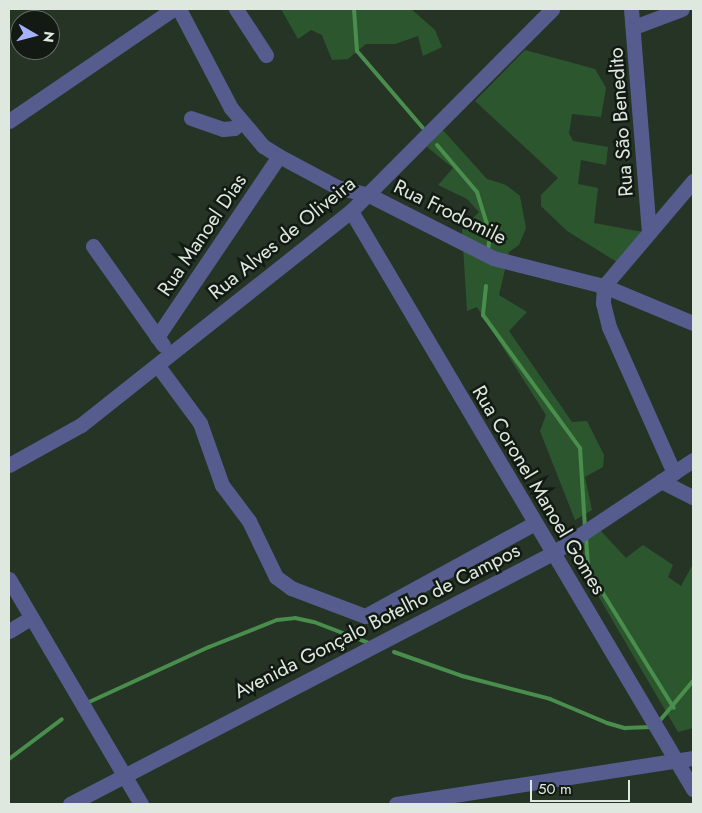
<!DOCTYPE html>
<html>
<head>
<meta charset="utf-8">
<style>
	body { margin:0 }
	#map { position:relative; width:702px; height:813px; overflow:hidden; background:#263426; font-family:Jost,sans-serif }
	div>[style] { position:absolute }
	.green>* { inset:0; background:#2c572e }
	.stream>* { height:4px; margin:-2px; padding:0 2px; transform-origin:2px; border-radius:2px; background:#4a8e4d }
	.minor>* { height:15px; margin:-7.5px; padding:0 7.5px; transform-origin:7.5px; border-radius:7.5px; background:#565c8e }
	span { translate:-50% -50%; white-space:nowrap; text-align:center; line-height:1.15; -webkit-text-stroke:5px #131a13; paint-order:stroke }
	.street-label { font-size:20px; color:#dfe8df }
	.frame { position:absolute; inset:0; border:10px solid #dfe8df; pointer-events:none }
	.north { position:absolute; left:10px; top:10px; width:50px; height:50px; box-sizing:border-box; background:#131a13; border:1px solid #656c65; border-radius:50%; rotate:98deg; font-size:14px; font-weight:700; line-height:20px; text-align:center; color:#dfe8df }
	.north::after { content:''; display:block; margin:auto; width:18px; height:22px; background:#a6b1fc; clip-path:polygon(50% 0,100% 100%,50% 72%,0 100%) }
	.scale { position:absolute; left:530px; top:780px; width:100px; height:22px; box-sizing:border-box; border:2px solid #dfe8df; border-top:0; padding-left:6px; font-size:15px; line-height:18px; white-space:nowrap; color:#dfe8df; -webkit-text-stroke:4px #131a13; paint-order:stroke }
</style>
</head>
<body>
<div id="map">
	<div class="green">
		<i style="clip-path:polygon(281px 9px,411px 9px,435px 30px,442px 47px,423px 56px,418px 36px,395px 44px,366px 44px,348px 59px,332px 60px,322px 35px,311px 30px,298px 39px)"></i>
		<i style="clip-path:polygon(525px 50px,595px 69px,606px 88px,601px 117px,572px 114px,569px 133px,573px 141px,608px 147px,606px 165px,581px 160px,578px 184px,598px 188px,594px 223px,643px 232px,617px 262px,567px 231px,541px 206px,541px 195px,558px 178px,475px 101px)"></i>
		<i style="clip-path:polygon(442px 129px,487px 179px,506px 185px,520px 196px,526px 228px,519px 245px,509px 252px,499px 295px,527px 312px,509px 331px,572px 422px,587px 421px,604px 455px,603px 467px,585px 477px,592px 510px,575px 520px,540px 431px,546px 415px,477px 307px,467px 311px,462px 230px,479px 212px,467px 199px,438px 185px,453px 168px,427px 147px)"></i>
		<i style="clip-path:polygon(600px 530px,626px 558px,643px 545px,673px 565px,668px 577px,681px 586px,693px 564px,693px 728px,678px 732px,586px 575px,582px 541px)"></i>
	</div>
	<div class="stream">
		<i style="left:354px;top:9px;width:42px;rotate:85.9deg"></i>
		<i style="left:357px;top:51px;width:101px;rotate:49.4deg"></i>
		<i style="left:437px;top:145px;width:62px;rotate:49.6deg"></i>
		<i style="left:477px;top:192px;width:44px;rotate:72.8deg"></i>
		<i style="left:490px;top:234px;width:17px;rotate:97deg"></i>
		<i style="left:486px;top:286px;width:29px;rotate:96deg"></i>
		<i style="left:483px;top:315px;width:165px;rotate:53.9deg"></i>
		<i style="left:580px;top:448px;width:79px;rotate:86.4deg"></i>
		<i style="left:586px;top:537px;width:32px;rotate:86deg"></i>
		<i style="left:588px;top:569px;width:163px;rotate:58.3deg"></i>
		<i style="left:394px;top:652px;width:72px;rotate:19.4deg"></i>
		<i style="left:462px;top:676px;width:91px;rotate:14.6deg"></i>
		<i style="left:550px;top:699px;width:62px;rotate:22.8deg"></i>
		<i style="left:607px;top:723px;width:19px;rotate:16deg"></i>
		<i style="left:625px;top:728px;width:26px;rotate:-2deg"></i>
		<i style="left:87px;top:703px;width:134px;rotate:-24.7deg"></i>
		<i style="left:209px;top:647px;width:73px;rotate:-21.7deg"></i>
		<i style="left:277px;top:620px;width:18px;rotate:-6deg"></i>
		<i style="left:295px;top:618px;width:19px;rotate:12deg"></i>
		<i style="left:314px;top:622px;width:59px;rotate:20.9deg"></i>
		<i style="left:657px;top:724px;width:56px;rotate:-50.1deg"></i>
		<i style="left:9px;top:759px;width:66px;rotate:-37deg"></i>
	</div>
	<div class="minor">
		<i style="left:179px;top:9px;width:112px;rotate:62.3deg"></i>
		<i style="left:231px;top:108px;width:50px;rotate:49.9deg"></i>
		<i style="left:263px;top:146px;width:19px;rotate:32deg"></i>
		<i style="left:279px;top:156px;width:66px;rotate:28.1deg"></i>
		<i style="left:337px;top:187px;width:33px;rotate:14deg"></i>
		<i style="left:369px;top:195px;width:139px;rotate:26.9deg"></i>
		<i style="left:493px;top:258px;width:114px;rotate:14.2deg"></i>
		<i style="left:604px;top:286px;width:96px;rotate:22.6deg"></i>
		<i style="left:236px;top:9px;width:55px;rotate:56.9deg"></i>
		<i style="left:631px;top:9px;width:224px;rotate:85.4deg"></i>
		<i style="left:634px;top:27px;width:51px;rotate:-20.6deg"></i>
		<i style="left:191px;top:118px;width:34px;rotate:19deg"></i>
		<i style="left:223px;top:129px;width:11px;rotate:-5deg"></i>
		<i style="left:234px;top:128px;width:9px;rotate:-41deg"></i>
		<i style="left:9px;top:121px;width:199px;rotate:-34.3deg"></i>
		<i style="left:351px;top:211px;width:672px;rotate:59.39deg"></i>
		<i style="left:93px;top:246px;width:121px;rotate:54.7deg"></i>
		<i style="left:157px;top:337px;width:218px;rotate:-56deg"></i>
		<i style="left:158px;top:366px;width:71px;rotate:53.6deg"></i>
		<i style="left:200px;top:423px;width:66px;rotate:70.5deg"></i>
		<i style="left:222px;top:485px;width:45px;rotate:53.1deg"></i>
		<i style="left:249px;top:521px;width:62px;rotate:64.3deg"></i>
		<i style="left:276px;top:577px;width:19px;rotate:36deg"></i>
		<i style="left:291px;top:588px;width:79px;rotate:20.7deg"></i>
		<i style="left:365px;top:616px;width:194px;rotate:-28.7deg"></i>
		<i style="left:9px;top:465px;width:82px;rotate:-29.1deg"></i>
		<i style="left:81px;top:425px;width:345px;rotate:-38.4deg"></i>
		<i style="left:351px;top:211px;width:285px;rotate:-45.1deg"></i>
		<i style="left:674px;top:473px;width:160px;rotate:-114deg"></i>
		<i style="left:609px;top:327px;width:25px;rotate:-104deg"></i>
		<i style="left:603px;top:303px;width:17px;rotate:-87deg"></i>
		<i style="left:604px;top:286px;width:138px;rotate:-49.7deg"></i>
		<i style="left:661px;top:481px;width:36px;rotate:27deg"></i>
		<i style="left:9px;top:579px;width:261px;rotate:59.6deg"></i>
		<i style="left:9px;top:631px;width:26px;rotate:-31deg"></i>
		<i style="left:70px;top:804px;width:544px;rotate:-27.46deg"></i>
		<i style="left:553px;top:553px;width:168px;rotate:-33.6deg"></i>
		<i style="left:396px;top:804px;width:301px;rotate:-8.8deg"></i>
	</div>
	<div class="street-label">
		<span style="left:621px;top:122px;rotate:-94deg">Rua São Benedito</span>
		<span style="left:450px;top:212px;rotate:26deg">Rua Frodomile</span>
		<span style="left:202px;top:235px;rotate:-56deg">Rua Manoel Dias</span>
		<span style="left:282px;top:238px;rotate:-39deg">Rua Alves de Oliveira</span>
		<span style="left:539px;top:490px;rotate:59deg">Rua Coronel Manoel Gomes</span>
		<span style="left:377px;top:621px;rotate:-27deg">Avenida Gonçalo Botelho de Campos</span>
	</div>
	<div class="frame"></div>
	<div class="north">N</div>
	<div class="scale">50 m</div>
</div>
</body>
</html>
